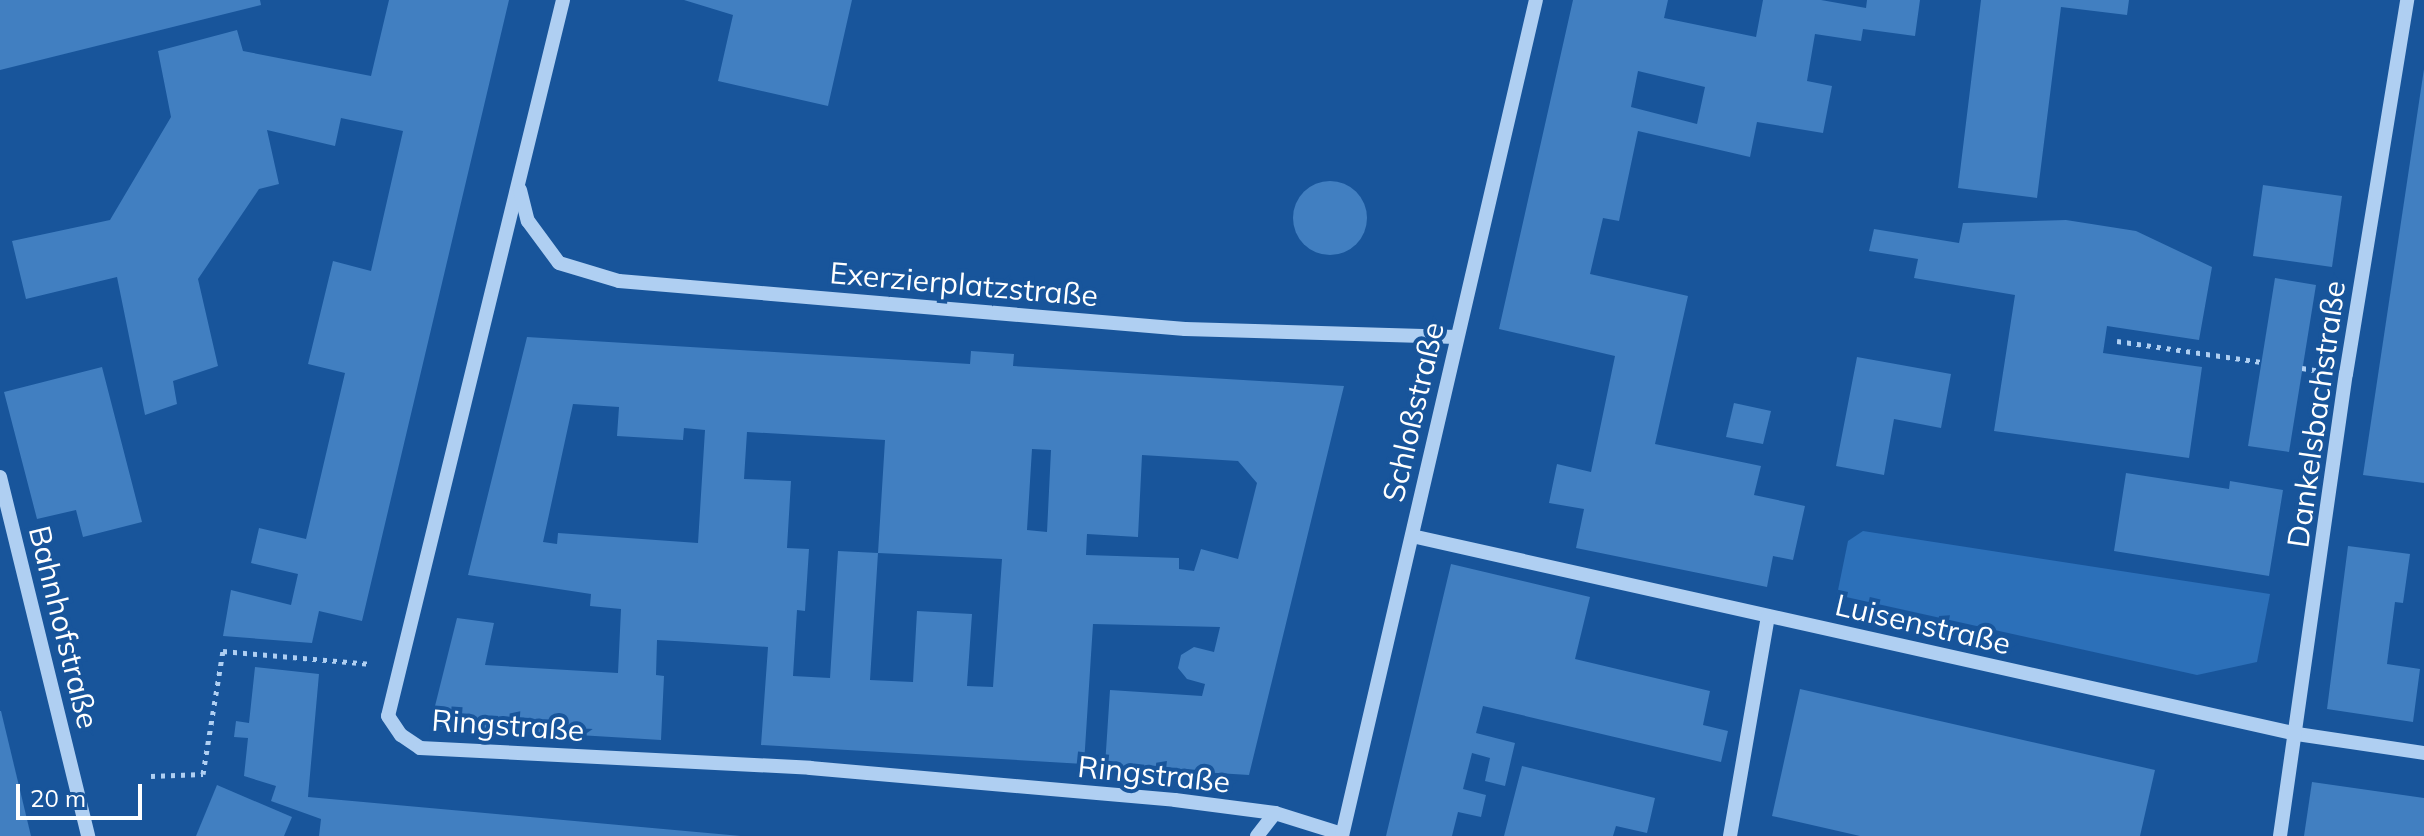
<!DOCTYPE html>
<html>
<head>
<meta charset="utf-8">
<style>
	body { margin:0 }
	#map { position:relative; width:2424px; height:836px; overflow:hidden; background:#18559b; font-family:Mulish,sans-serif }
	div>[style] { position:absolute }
	.green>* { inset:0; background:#2c70b9 }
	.building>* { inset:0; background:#417fc1 }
	.round { border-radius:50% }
	.path>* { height:5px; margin-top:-2.5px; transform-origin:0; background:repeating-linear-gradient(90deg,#afcff2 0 4px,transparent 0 10px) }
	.minor>* { height:14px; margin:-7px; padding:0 7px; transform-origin:7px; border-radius:7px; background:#afcff2 }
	span { translate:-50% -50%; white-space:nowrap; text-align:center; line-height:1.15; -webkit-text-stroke:8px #18559b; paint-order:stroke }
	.street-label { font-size:30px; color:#fff }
	.scale { position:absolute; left:16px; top:784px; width:126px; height:36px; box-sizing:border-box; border:4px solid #fff; border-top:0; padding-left:10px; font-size:24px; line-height:28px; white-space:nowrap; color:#fff; -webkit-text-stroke:6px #18559b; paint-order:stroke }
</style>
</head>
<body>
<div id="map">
	<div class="green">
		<i style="clip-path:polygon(1863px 531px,2270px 594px,2257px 662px,2197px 675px,1837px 595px,1848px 541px)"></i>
	</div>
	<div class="building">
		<i style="clip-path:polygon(0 0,260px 0,261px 5px,0 70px)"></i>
		<i style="clip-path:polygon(389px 0,509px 0,362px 621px,319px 611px,312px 643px,223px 636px,231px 590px,291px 605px,298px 574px,251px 563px,259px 528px,306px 539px,345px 373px,308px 364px,333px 261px,371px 271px,403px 131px,341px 118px,335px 146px,267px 130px,279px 184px,259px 189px,198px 279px,218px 366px,173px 381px,177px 404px,145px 415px,117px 277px,26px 299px,12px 241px,110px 220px,171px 117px,158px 51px,237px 30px,243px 51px,371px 76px)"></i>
		<i style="clip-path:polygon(684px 0,852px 0,828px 106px,718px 81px,733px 15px)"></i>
		<i style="clip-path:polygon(evenodd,1573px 0,1668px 0,1664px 18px,1756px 37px,1763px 0,1821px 0,1866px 8px,1867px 0,1920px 0,1915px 36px,1863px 29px,1861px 41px,1815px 34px,1807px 81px,1832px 86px,1823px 133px,1757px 122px,1750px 157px,1638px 131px,1619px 221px,1603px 218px,1590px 274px,1688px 296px,1655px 444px,1761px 466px,1754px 495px,1805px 506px,1793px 560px,1773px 556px,1767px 587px,1576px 548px,1584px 509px,1549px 503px,1557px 464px,1591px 472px,1615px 356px,1499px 329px,1573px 0,1638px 71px,1705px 87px,1697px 124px,1631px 107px,1638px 71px)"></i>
		<i style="clip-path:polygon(1981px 0,2129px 0,2127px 15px,2061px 7px,2037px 198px,1958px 188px)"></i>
		<i style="clip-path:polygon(2424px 69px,2424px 483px,2363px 475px)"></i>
		<i class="round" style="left:1293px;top:181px;width:74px;height:74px"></i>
		<i style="clip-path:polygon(2263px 185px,2342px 196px,2332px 267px,2253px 256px)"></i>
		<i style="clip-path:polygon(2066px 220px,2136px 231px,2212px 267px,2199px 340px,2107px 326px,2103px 353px,2202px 367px,2189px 458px,1994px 431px,2015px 295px,1914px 278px,1918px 259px,1869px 251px,1874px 229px,1959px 243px,1963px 223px)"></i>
		<i style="clip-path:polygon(2275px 278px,2316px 285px,2289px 452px,2248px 446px)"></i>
		<i style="clip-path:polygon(evenodd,527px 337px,970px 364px,971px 351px,1014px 354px,1013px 366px,1344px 386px,1249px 775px,1105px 766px,1110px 690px,1202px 696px,1205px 684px,1187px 679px,1178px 668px,1181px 655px,1194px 647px,1214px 652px,1220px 627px,1093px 624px,1084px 764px,761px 745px,768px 647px,692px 642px,657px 640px,656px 675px,664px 676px,661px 740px,430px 726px,457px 618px,494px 623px,485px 665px,618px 673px,621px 609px,590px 606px,591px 594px,468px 575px,527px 337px,573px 404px,619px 407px,617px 436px,683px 440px,684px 428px,705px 430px,698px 543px,558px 533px,557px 544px,543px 542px,573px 404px,527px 337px,747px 432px,885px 440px,878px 553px,1002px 559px,993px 687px,967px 686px,972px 614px,917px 611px,913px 682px,870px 680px,878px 553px,838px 551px,830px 678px,793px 676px,797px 610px,805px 611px,809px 549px,787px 548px,791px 481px,744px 479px,747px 432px,527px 337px,1032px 449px,1051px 450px,1047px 532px,1027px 530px,1032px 449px,527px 337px,1142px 455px,1238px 461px,1257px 483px,1238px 559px,1201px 549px,1194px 571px,1179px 569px,1179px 558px,1086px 555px,1087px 534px,1138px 537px,1142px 455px)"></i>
		<i style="clip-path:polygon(1857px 357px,1951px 374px,1941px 428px,1894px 419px,1884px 475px,1836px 466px)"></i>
		<i style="clip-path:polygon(102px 367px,142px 522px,83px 537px,76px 510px,37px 519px,4px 392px)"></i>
		<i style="clip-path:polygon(1734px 403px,1771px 411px,1763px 444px,1726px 437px)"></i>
		<i style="clip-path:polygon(2126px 473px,2229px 489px,2230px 481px,2283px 490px,2269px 576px,2114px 551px)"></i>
		<i style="clip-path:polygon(2348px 546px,2410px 554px,2403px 603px,2395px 602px,2387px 664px,2420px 669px,2413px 722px,2327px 709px)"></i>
		<i style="clip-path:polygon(1451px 564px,1590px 597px,1575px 659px,1710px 691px,1703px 725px,1728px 731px,1721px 762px,1483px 706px,1476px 733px,1515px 743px,1505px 786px,1485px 781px,1490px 758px,1472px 753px,1463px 789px,1486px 795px,1481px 817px,1458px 812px,1452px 836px,1386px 836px)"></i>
		<i style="clip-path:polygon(255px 667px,319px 674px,308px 797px,741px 836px,319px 836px,321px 819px,271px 801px,276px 786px,244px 776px,248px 738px,234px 737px,236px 721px,249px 723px)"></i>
		<i style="clip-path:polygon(1800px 689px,2155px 770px,2140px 836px,1860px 836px,1772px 816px)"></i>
		<i style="clip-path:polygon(0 711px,1px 711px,31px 836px,0 836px)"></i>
		<i style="clip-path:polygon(1522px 766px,1655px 798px,1647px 833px,1616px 826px,1613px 836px,1504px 836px)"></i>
		<i style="clip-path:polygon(2312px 782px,2424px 798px,2424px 836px,2304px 836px)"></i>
		<i style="clip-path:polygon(217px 785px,292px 817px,284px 836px,196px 836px)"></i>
	</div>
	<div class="path">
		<i style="left:2117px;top:341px;width:146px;rotate:8.3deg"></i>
		<i style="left:2302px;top:368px;width:19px;rotate:9deg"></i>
		<i style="left:151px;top:776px;width:52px;rotate:-2.2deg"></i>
		<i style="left:203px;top:774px;width:125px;rotate:-80.8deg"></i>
		<i style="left:223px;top:651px;width:149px;rotate:5deg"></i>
	</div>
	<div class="minor">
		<i style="left:563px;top:0;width:737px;rotate:103.73deg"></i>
		<i style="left:388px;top:716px;width:23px;rotate:56deg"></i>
		<i style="left:401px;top:735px;width:23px;rotate:34deg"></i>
		<i style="left:420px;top:748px;width:391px;rotate:2.9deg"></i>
		<i style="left:810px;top:768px;width:366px;rotate:5deg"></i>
		<i style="left:1175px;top:800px;width:101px;rotate:7.4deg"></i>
		<i style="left:1275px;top:813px;width:70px;rotate:17.4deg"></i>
		<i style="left:520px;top:190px;width:32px;rotate:76deg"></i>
		<i style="left:528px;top:221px;width:52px;rotate:53.6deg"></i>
		<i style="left:559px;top:263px;width:63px;rotate:16.7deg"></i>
		<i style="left:619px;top:281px;width:568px;rotate:4.85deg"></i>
		<i style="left:1185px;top:329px;width:272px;rotate:1.7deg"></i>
		<i style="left:0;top:477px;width:370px;rotate:76.2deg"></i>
		<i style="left:1412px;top:536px;width:907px;rotate:12.61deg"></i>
		<i style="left:2297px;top:734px;width:128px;rotate:8.5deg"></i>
		<i style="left:1257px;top:836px;width:29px;rotate:-52deg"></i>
		<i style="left:1342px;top:836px;width:858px;rotate:-76.94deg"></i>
		<i style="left:1730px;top:836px;width:223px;rotate:-80.2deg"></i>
		<i style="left:2280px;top:836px;width:467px;rotate:-81.9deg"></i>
		<i style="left:2346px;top:374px;width:379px;rotate:-80.7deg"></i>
	</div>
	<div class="street-label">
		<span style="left:964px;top:284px;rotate:5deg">Exerzierplatzstraße</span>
		<span style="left:1413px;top:412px;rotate:-77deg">Schloßstraße</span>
		<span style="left:2316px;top:414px;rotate:-82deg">Dankelsbachstraße</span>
		<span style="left:1923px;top:624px;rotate:13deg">Luisenstraße</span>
		<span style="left:64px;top:627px;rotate:76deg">Bahnhofstraße</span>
		<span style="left:508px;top:725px;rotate:4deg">Ringstraße</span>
		<span style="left:1154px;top:774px;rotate:6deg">Ringstraße</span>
	</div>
	<div class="scale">20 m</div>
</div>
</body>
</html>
